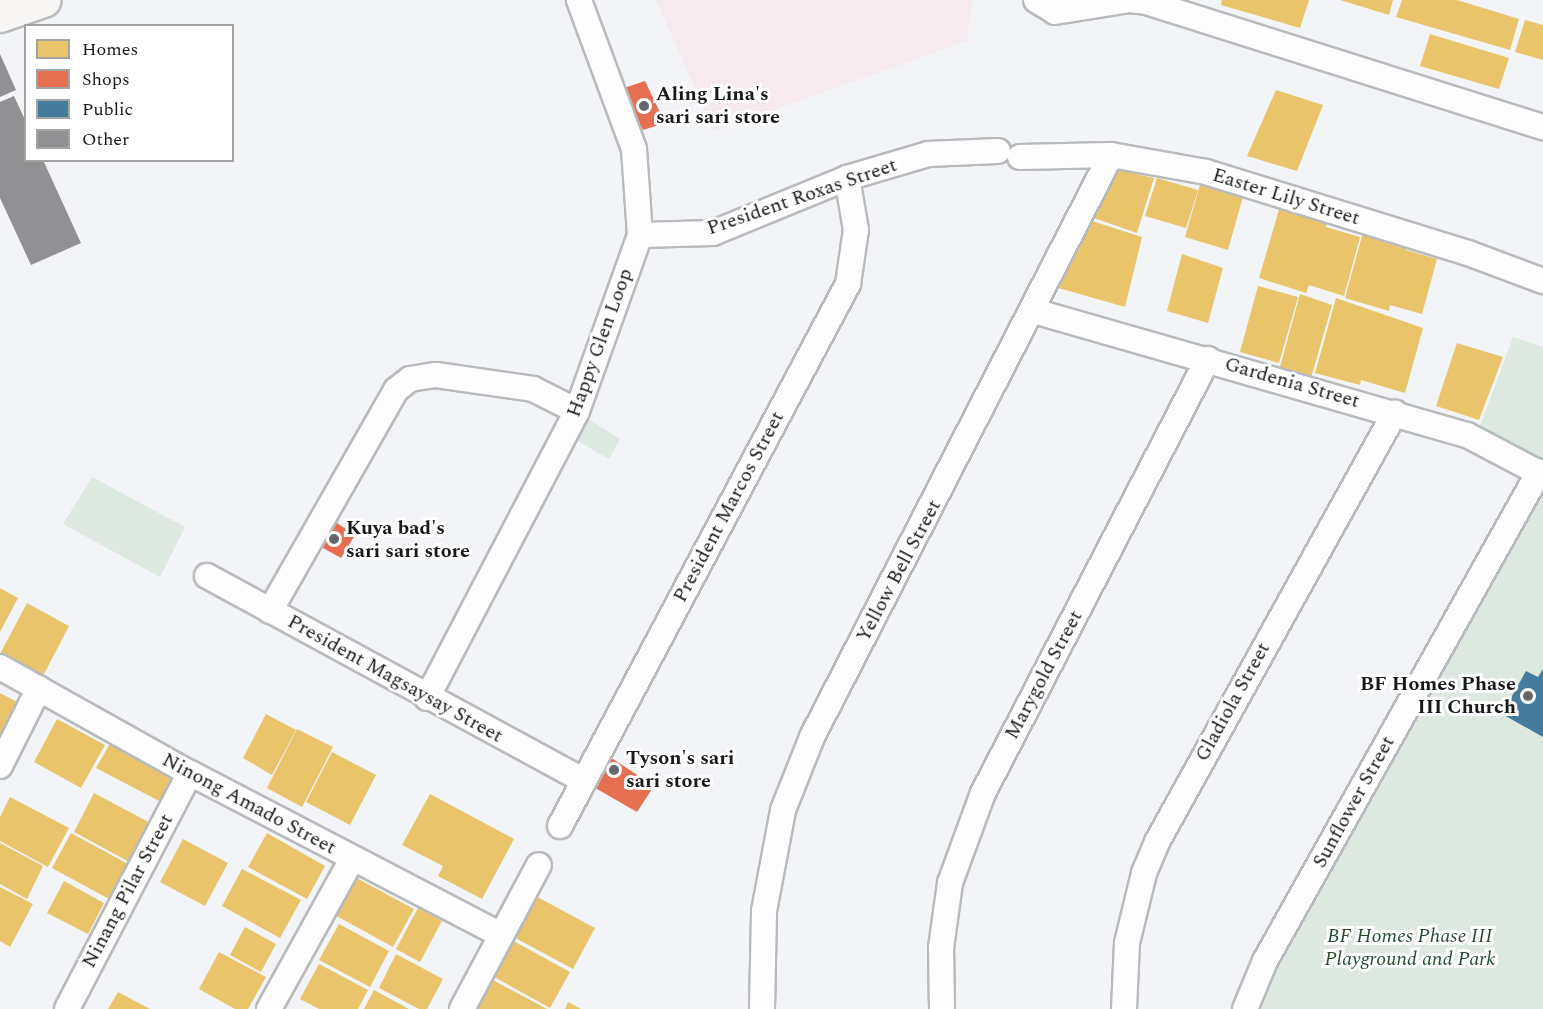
<!DOCTYPE html>
<html>
<head>
<meta charset="utf-8">
<style>
	body { margin:0 }
	#map { position:relative; width:1543px; height:1009px; overflow:hidden; background:#f2f4f8; font-family:Spectral,serif }
	div>[style] { position:absolute }
	.commercial>* { inset:0; background:#f7eaee }
	.green>* { inset:0; background:#dde8e1 }
	.homes>* { inset:0; background:#e9c46a }
	.shops>* { inset:0; background:#e76f51 }
	.public>* { inset:0; background:#457b9d }
	.building>* { inset:0; background:#919194 }
	.roads { filter:drop-shadow(2px 0 #b8babd) drop-shadow(-2px 0 #b8babd) drop-shadow(0 2px #b8babd) drop-shadow(0 -2px #b8babd) }
	.street>* { height:24px; margin:-12px; padding:0 12px; transform-origin:12px; border-radius:12px; background:#fdfdfe }
	.secondary>* { height:33px; margin:-16.5px; padding:0 16.5px; transform-origin:16.5px; border-radius:16.5px; background:#f8f7f5 }
	.dots>* { width:16px; height:16px; translate:-50% -50%; box-sizing:border-box; border:3px solid #fff; border-radius:50% }
	span { translate:-50% -50%; white-space:nowrap; text-align:center; line-height:1.15; -webkit-text-stroke:6px #fff; paint-order:stroke }
	.poi-label { font-size:20px; color:#18191c; font-weight:700 }
	.left { translate:0 -50%; text-align:left }
	.right { translate:-100% -50%; text-align:right }
	.street-label { font-size:20px; color:#18191c }
	.park-label { font-size:20px; color:#244d2e; font-style:italic }
	.legend { position:absolute; left:24px; top:24px; width:210px; height:138px; box-sizing:border-box; background:#fff; border:2px solid #a3a3a4; margin:0; padding:8px 10px; list-style:none; font-size:18px; color:#18191c }
	.legend li { display:flex; align-items:center; gap:12px; height:30px }
	.legend b { width:30px; border:2px solid #a3a3a4 }
</style>
</head>
<body>
<div id="map">
	<div class="commercial">
		<i style="clip-path:polygon(656px 0,972px 0,967px 41px,714px 131px)"></i>
	</div>
	<div class="green">
		<i style="clip-path:polygon(1513px 337px,1543px 347px,1543px 463px,1479px 429px)"></i>
		<i style="clip-path:polygon(587px 418px,620px 439px,609px 459px,576px 440px)"></i>
		<i style="clip-path:polygon(92px 477px,185px 527px,160px 577px,63px 524px)"></i>
		<i style="clip-path:polygon(1543px 482px,1543px 1009px,1251px 1009px)"></i>
	</div>
	<div class="homes">
		<i style="clip-path:polygon(1222px 0,1309px 0,1300px 28px,1221px 5px)"></i>
		<i style="clip-path:polygon(1340px 0,1393px 0,1389px 15px)"></i>
		<i style="clip-path:polygon(1402px 0,1457px 0,1519px 19px,1510px 50px,1396px 17px)"></i>
		<i style="clip-path:polygon(1525px 20px,1543px 25px,1543px 60px,1515px 52px)"></i>
		<i style="clip-path:polygon(1430px 34px,1509px 58px,1499px 89px,1420px 66px)"></i>
		<i style="clip-path:polygon(1276px 90px,1323px 105px,1297px 171px,1247px 156px)"></i>
		<i style="clip-path:polygon(1114px 169px,1154px 178px,1137px 233px,1094px 218px)"></i>
		<i style="clip-path:polygon(1157px 178px,1198px 190px,1186px 228px,1145px 216px)"></i>
		<i style="clip-path:polygon(1201px 181px,1244px 193px,1228px 250px,1185px 237px)"></i>
		<i style="clip-path:polygon(1280px 206px,1327px 219px,1326px 227px,1360px 237px,1344px 296px,1309px 285px,1306px 293px,1259px 278px)"></i>
		<i style="clip-path:polygon(1086px 219px,1142px 237px,1125px 307px,1055px 287px)"></i>
		<i style="clip-path:polygon(1364px 229px,1408px 242px,1406px 250px,1437px 259px,1422px 314px,1390px 305px,1389px 311px,1345px 298px)"></i>
		<i style="clip-path:polygon(1182px 254px,1223px 268px,1208px 323px,1167px 311px)"></i>
		<i style="clip-path:polygon(1258px 286px,1298px 297px,1279px 363px,1240px 352px)"></i>
		<i style="clip-path:polygon(1300px 294px,1332px 305px,1311px 378px,1280px 367px)"></i>
		<i style="clip-path:polygon(1336px 298px,1423px 328px,1405px 393px,1361px 380px,1360px 385px,1315px 373px)"></i>
		<i style="clip-path:polygon(1457px 343px,1503px 357px,1479px 420px,1436px 406px)"></i>
		<i style="clip-path:polygon(0 588px,18px 598px,0 632px)"></i>
		<i style="clip-path:polygon(27px 603px,69px 626px,43px 676px,0 654px)"></i>
		<i style="clip-path:polygon(0 693px,21px 704px,0 744px)"></i>
		<i style="clip-path:polygon(266px 714px,296px 730px,272px 775px,243px 758px)"></i>
		<i style="clip-path:polygon(57px 719px,105px 745px,81px 788px,34px 762px)"></i>
		<i style="clip-path:polygon(297px 729px,333px 747px,302px 807px,267px 788px)"></i>
		<i style="clip-path:polygon(112px 740px,180px 775px,165px 804px,96px 768px)"></i>
		<i style="clip-path:polygon(332px 752px,376px 775px,350px 825px,306px 802px)"></i>
		<i style="clip-path:polygon(94px 793px,154px 825px,133px 864px,74px 832px)"></i>
		<i style="clip-path:polygon(430px 794px,514px 839px,482px 899px,438px 876px,443px 866px,402px 845px)"></i>
		<i style="clip-path:polygon(10px 797px,69px 828px,48px 867px,0 841px,0 817px)"></i>
		<i style="clip-path:polygon(71px 833px,128px 864px,109px 899px,52px 868px)"></i>
		<i style="clip-path:polygon(267px 833px,325px 866px,307px 899px,248px 867px)"></i>
		<i style="clip-path:polygon(183px 839px,228px 863px,205px 906px,160px 882px)"></i>
		<i style="clip-path:polygon(0 843px,43px 866px,27px 899px,0 884px)"></i>
		<i style="clip-path:polygon(242px 869px,301px 900px,280px 938px,222px 906px)"></i>
		<i style="clip-path:polygon(353px 876px,414px 909px,393px 947px,333px 914px)"></i>
		<i style="clip-path:polygon(64px 881px,104px 903px,88px 934px,47px 913px)"></i>
		<i style="clip-path:polygon(0 887px,33px 904px,10px 947px,0 941px)"></i>
		<i style="clip-path:polygon(530px 893px,595px 928px,573px 969px,508px 934px)"></i>
		<i style="clip-path:polygon(418px 908px,442px 921px,420px 962px,396px 949px)"></i>
		<i style="clip-path:polygon(339px 924px,389px 951px,370px 987px,319px 960px)"></i>
		<i style="clip-path:polygon(245px 927px,276px 944px,261px 972px,230px 955px)"></i>
		<i style="clip-path:polygon(506px 937px,570px 972px,550px 1008px,487px 973px)"></i>
		<i style="clip-path:polygon(219px 952px,266px 977px,248px 1009px,235px 1009px,199px 989px)"></i>
		<i style="clip-path:polygon(396px 954px,443px 979px,427px 1009px,419px 1009px,379px 988px)"></i>
		<i style="clip-path:polygon(319px 964px,368px 990px,358px 1009px,319px 1009px,300px 999px)"></i>
		<i style="clip-path:polygon(493px 980px,547px 1009px,478px 1009px)"></i>
		<i style="clip-path:polygon(374px 990px,409px 1009px,364px 1009px)"></i>
		<i style="clip-path:polygon(118px 992px,150px 1009px,108px 1009px)"></i>
		<i style="clip-path:polygon(568px 1002px,581px 1009px,565px 1009px)"></i>
	</div>
	<div class="shops">
		<i style="clip-path:polygon(645px 81px,665px 123px,643px 130px,621px 89px)"></i>
		<i style="clip-path:polygon(328px 517px,355px 535px,341px 558px,314px 543px)"></i>
		<i style="clip-path:polygon(607px 755px,654px 786px,637px 812px,590px 785px)"></i>
	</div>
	<div class="public">
		<i style="clip-path:polygon(1543px 669px,1543px 737px,1502px 714px,1526px 671px,1538px 677px)"></i>
	</div>
	<div class="building">
		<i style="clip-path:polygon(0 54px,16px 90px,0 97px)"></i>
		<i style="clip-path:polygon(14px 96px,26px 122px,26px 160px,43px 160px,81px 243px,31px 265px,0 198px,0 102px)"></i>
	</div>
	<div class="roads">
		<div class="street">
			<i style="left:1036px;top:0;width:22px;rotate:32deg"></i>
			<i style="left:1055px;top:12px;width:76px;rotate:-9.1deg"></i>
			<i style="left:1130px;top:0;width:16px;rotate:7deg"></i>
			<i style="left:1146px;top:2px;width:416px;rotate:17.5deg"></i>
			<i style="left:1020px;top:157px;width:91px;rotate:-1.3deg"></i>
			<i style="left:1111px;top:155px;width:97px;rotate:10.1deg"></i>
			<i style="left:1206px;top:172px;width:274px;rotate:17.2deg"></i>
			<i style="left:1468px;top:253px;width:80px;rotate:20.5deg"></i>
			<i style="left:640px;top:235px;width:73px;rotate:-1.6deg"></i>
			<i style="left:713px;top:233px;width:145px;rotate:-22.3deg"></i>
			<i style="left:847px;top:178px;width:84px;rotate:-16.5deg"></i>
			<i style="left:928px;top:154px;width:70px;rotate:-2.5deg"></i>
			<i style="left:1034px;top:311px;width:450px;rotate:16deg"></i>
			<i style="left:1467px;top:435px;width:86px;rotate:27.8deg"></i>
			<i style="left:207px;top:576px;width:429px;rotate:28.5deg"></i>
			<i style="left:270px;top:611px;width:254px;rotate:-60.3deg"></i>
			<i style="left:396px;top:390px;width:18px;rotate:-38deg"></i>
			<i style="left:410px;top:379px;width:26px;rotate:-9deg"></i>
			<i style="left:436px;top:375px;width:98px;rotate:8.2deg"></i>
			<i style="left:533px;top:389px;width:49px;rotate:26.6deg"></i>
			<i style="left:0;top:667px;width:218px;rotate:29.2deg"></i>
			<i style="left:190px;top:773px;width:351px;rotate:27.5deg"></i>
			<i style="left:427px;top:698px;width:324px;rotate:-62.4deg"></i>
			<i style="left:577px;top:411px;width:187px;rotate:-70.3deg"></i>
			<i style="left:640px;top:235px;width:86px;rotate:-94deg"></i>
			<i style="left:634px;top:149px;width:159px;rotate:-110.3deg"></i>
			<i style="left:0;top:766px;width:87px;rotate:-63.4deg"></i>
			<i style="left:560px;top:826px;width:614px;rotate:-62.02deg"></i>
			<i style="left:848px;top:284px;width:55px;rotate:-81.6deg"></i>
			<i style="left:856px;top:230px;width:53px;rotate:-99.8deg"></i>
			<i style="left:67px;top:1009px;width:266px;rotate:-62.5deg"></i>
			<i style="left:269px;top:1009px;width:171px;rotate:-61deg"></i>
			<i style="left:462px;top:1009px;width:163px;rotate:-61.9deg"></i>
			<i style="left:762px;top:1009px;width:98px;rotate:-88.8deg"></i>
			<i style="left:764px;top:911px;width:103px;rotate:-79.3deg"></i>
			<i style="left:783px;top:810px;width:79px;rotate:-68.3deg"></i>
			<i style="left:812px;top:737px;width:654px;rotate:-62.81deg"></i>
			<i style="left:942px;top:1009px;width:61px;rotate:-90.9deg"></i>
			<i style="left:941px;top:948px;width:66px;rotate:-82.1deg"></i>
			<i style="left:950px;top:883px;width:96px;rotate:-69.9deg"></i>
			<i style="left:983px;top:793px;width:489px;rotate:-62.6deg"></i>
			<i style="left:1124px;top:1009px;width:66px;rotate:-87.4deg"></i>
			<i style="left:1127px;top:943px;width:72px;rotate:-76.3deg"></i>
			<i style="left:1144px;top:873px;width:34px;rotate:-67deg"></i>
			<i style="left:1157px;top:842px;width:491px;rotate:-61deg"></i>
			<i style="left:1245px;top:1009px;width:52px;rotate:-67.4deg"></i>
			<i style="left:1265px;top:961px;width:561px;rotate:-60.74deg"></i>
		</div>
		<div class="secondary">
			<i style="left:0;top:15px;width:46px;rotate:-19.2deg"></i>
		</div>
	</div>
	<div class="dots">
		<i style="left:644px;top:106px;background:#646669"></i>
		<i style="left:334px;top:539px;background:#646669"></i>
		<i style="left:1528px;top:696px;background:#646669"></i>
		<i style="left:614px;top:770px;background:#646669"></i>
	</div>
	<div class="poi-label">
		<span class="left" style="left:656px;top:106px">Aling Lina's<br>sari sari store</span>
		<span class="left" style="left:346px;top:540px">Kuya bad's<br>sari sari store</span>
		<span class="right" style="left:1516px;top:696px">BF Homes Phase<br>III Church</span>
		<span class="left" style="left:626px;top:770px">Tyson's sari<br>sari store</span>
	</div>
	<div class="street-label">
		<span style="left:802px;top:197px;rotate:-19deg">President Roxas Street</span>
		<span style="left:1286px;top:197px;rotate:17deg">Easter Lily Street</span>
		<span style="left:600px;top:343px;rotate:-70deg">Happy Glen Loop</span>
		<span style="left:1292px;top:383px;rotate:16deg">Gardenia Street</span>
		<span style="left:729px;top:507px;rotate:-62deg">President Marcos Street</span>
		<span style="left:899px;top:571px;rotate:-62deg">Yellow Bell Street</span>
		<span style="left:1044px;top:675px;rotate:-62deg">Marygold Street</span>
		<span style="left:395px;top:679px;rotate:29deg">President Magsaysay Street</span>
		<span style="left:1233px;top:702px;rotate:-61deg">Gladiola Street</span>
		<span style="left:1354px;top:802px;rotate:-61deg">Sunflower Street</span>
		<span style="left:249px;top:804px;rotate:28deg">Ninong Amado Street</span>
		<span style="left:128px;top:891px;rotate:-62deg">Ninang Pilar Street</span>
	</div>
	<div class="park-label">
		<span style="left:1410px;top:948px">BF Homes Phase III<br>Playground and Park</span>
	</div>
	<ul class="legend">
	<li><b style="height:16px;background:#e9c46a"></b>Homes</li>
	<li><b style="height:16px;background:#e76f51"></b>Shops</li>
	<li><b style="height:16px;background:#457b9d"></b>Public</li>
	<li><b style="height:16px;background:#919194"></b>Other</li>
	</ul>
</div>
</body>
</html>
